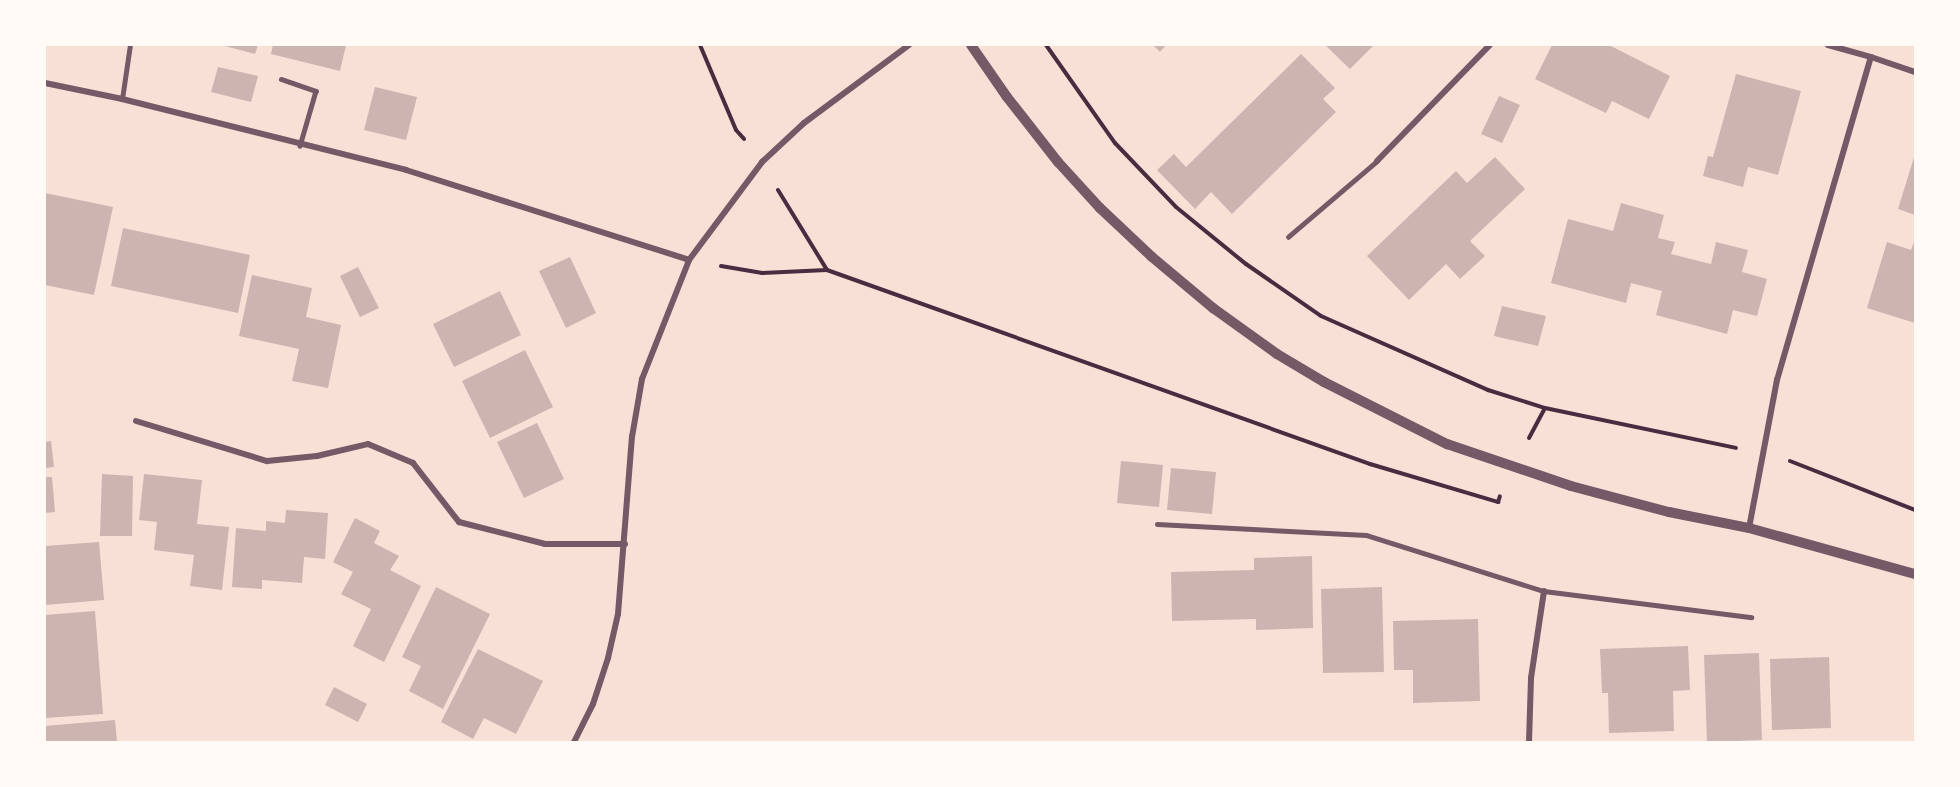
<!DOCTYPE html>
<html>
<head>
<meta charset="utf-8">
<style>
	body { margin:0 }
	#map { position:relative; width:1960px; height:787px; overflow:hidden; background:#f7e1d7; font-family:"Playfair Display",serif }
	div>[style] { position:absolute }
	.building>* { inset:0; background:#ccb4b1 }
	.path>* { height:4px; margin:-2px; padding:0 2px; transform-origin:2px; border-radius:2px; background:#4a2c40 }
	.service>* { height:4.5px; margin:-2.25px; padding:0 2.25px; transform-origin:2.25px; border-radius:2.25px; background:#755966 }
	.minor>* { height:6px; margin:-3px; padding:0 3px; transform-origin:3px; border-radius:3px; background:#755966 }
	.tertiary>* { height:10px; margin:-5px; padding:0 5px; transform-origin:5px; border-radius:5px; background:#755966 }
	span { translate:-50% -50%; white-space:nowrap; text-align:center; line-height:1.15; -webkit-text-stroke:5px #fffaf5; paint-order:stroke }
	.frame { position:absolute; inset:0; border:46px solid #fffaf5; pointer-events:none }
</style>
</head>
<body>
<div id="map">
	<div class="building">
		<i style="clip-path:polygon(221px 45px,258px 45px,255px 54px)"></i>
		<i style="clip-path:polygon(273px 45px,346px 45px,340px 71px,271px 54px)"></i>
		<i style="clip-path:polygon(1153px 45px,1166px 45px,1160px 52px)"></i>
		<i style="clip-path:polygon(1325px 45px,1374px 45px,1350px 69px)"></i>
		<i style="clip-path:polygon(1552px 45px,1609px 45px,1670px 76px,1649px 119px,1612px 101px,1606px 113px,1535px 79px)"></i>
		<i style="clip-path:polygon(1301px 54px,1335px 88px,1323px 99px,1336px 112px,1232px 214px,1211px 192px,1195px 209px,1157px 170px,1174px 154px,1186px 167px)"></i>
		<i style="clip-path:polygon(218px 67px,258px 76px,251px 102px,211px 92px)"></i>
		<i style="clip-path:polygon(1736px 74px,1801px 91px,1778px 175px,1748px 167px,1743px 187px,1703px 176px,1708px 156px,1713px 157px)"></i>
		<i style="clip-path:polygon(375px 87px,417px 97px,406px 140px,364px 130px)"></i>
		<i style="clip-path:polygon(1499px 96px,1520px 105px,1502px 143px,1481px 134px)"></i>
		<i style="clip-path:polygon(1915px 154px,1915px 215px,1898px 209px)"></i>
		<i style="clip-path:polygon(1495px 157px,1525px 189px,1470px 241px,1485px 256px,1460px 279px,1446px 264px,1409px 300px,1367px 256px,1456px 171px,1467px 183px)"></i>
		<i style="clip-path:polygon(45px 193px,113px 207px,94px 295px,45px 285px)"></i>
		<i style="clip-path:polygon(1621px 203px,1664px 215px,1658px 238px,1675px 242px,1671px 254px,1711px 264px,1716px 242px,1748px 250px,1742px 272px,1767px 279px,1757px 316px,1733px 310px,1727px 334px,1656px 315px,1662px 291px,1631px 283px,1626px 303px,1551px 283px,1568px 219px,1613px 231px)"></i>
		<i style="clip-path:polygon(123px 228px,250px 255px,238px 313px,111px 286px)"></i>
		<i style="clip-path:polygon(1915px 239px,1915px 323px,1867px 308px,1887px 242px,1911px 250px)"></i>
		<i style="clip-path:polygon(570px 257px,596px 313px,566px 328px,539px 271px)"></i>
		<i style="clip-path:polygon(358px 267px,379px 308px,360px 317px,340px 276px)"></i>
		<i style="clip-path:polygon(252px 275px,312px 288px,306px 317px,341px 325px,328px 388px,292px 381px,299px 349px,239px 336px)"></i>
		<i style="clip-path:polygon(500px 291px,521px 335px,454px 367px,433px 324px)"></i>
		<i style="clip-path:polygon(1502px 306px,1546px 316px,1538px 346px,1494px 336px)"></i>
		<i style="clip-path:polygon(525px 350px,553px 407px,490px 438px,462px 381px)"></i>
		<i style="clip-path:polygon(537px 423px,564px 479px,524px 498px,497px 442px)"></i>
		<i style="clip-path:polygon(51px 441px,54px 467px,45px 468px,45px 442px)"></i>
		<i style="clip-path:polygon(1121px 461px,1163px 465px,1159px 507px,1117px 503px)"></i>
		<i style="clip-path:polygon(1171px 468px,1216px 472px,1212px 514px,1167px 510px)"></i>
		<i style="clip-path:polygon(102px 474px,133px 476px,132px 536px,100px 536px)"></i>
		<i style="clip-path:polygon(144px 474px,202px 480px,197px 524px,229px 527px,222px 590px,190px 586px,194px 555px,154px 550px,157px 522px,139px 520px)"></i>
		<i style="clip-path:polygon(45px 477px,52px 477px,55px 512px,45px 513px)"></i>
		<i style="clip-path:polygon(286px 510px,328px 513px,325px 559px,304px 557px,302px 583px,262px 580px,262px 589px,232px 587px,236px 528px,266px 531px,266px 521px,285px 523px)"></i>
		<i style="clip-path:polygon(355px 518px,380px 531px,374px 543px,399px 556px,390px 570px,421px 586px,384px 662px,353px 646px,371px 609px,341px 594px,353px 572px,333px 562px)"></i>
		<i style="clip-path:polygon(99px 542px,104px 600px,45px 605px,45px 546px)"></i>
		<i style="clip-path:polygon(1312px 556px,1313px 628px,1256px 630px,1256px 619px,1172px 621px,1171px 572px,1254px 570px,1254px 558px)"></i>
		<i style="clip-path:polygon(436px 587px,490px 614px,443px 709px,409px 691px,421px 666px,402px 657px)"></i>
		<i style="clip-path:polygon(1382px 587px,1384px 672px,1323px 673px,1321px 589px)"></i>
		<i style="clip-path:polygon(95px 611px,103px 714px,45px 718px,45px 615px)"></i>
		<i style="clip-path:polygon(1478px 619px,1480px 701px,1413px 703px,1413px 670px,1394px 670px,1393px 621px)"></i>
		<i style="clip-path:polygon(1688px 646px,1690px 690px,1673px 691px,1674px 731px,1609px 733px,1608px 693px,1602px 693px,1600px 649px)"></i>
		<i style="clip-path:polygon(478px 649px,543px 681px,516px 734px,484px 718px,473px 739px,441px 722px)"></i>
		<i style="clip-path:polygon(1759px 653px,1762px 740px,1707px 742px,1704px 655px)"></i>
		<i style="clip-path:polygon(1829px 657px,1831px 728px,1772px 730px,1770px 659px)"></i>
		<i style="clip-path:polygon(334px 687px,367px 704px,358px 722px,325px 705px)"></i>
		<i style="clip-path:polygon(115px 720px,117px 742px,45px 742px,45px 726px)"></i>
	</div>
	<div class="path">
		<i style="left:700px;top:45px;width:92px;rotate:67deg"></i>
		<i style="left:736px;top:130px;width:12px;rotate:48deg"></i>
		<i style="left:1046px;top:45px;width:120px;rotate:54.9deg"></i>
		<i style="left:1115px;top:143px;width:88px;rotate:46.4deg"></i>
		<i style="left:1176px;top:207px;width:90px;rotate:39.2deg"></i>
		<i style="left:1246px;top:264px;width:91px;rotate:34.7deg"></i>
		<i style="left:1321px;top:316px;width:183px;rotate:23.9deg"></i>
		<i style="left:1488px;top:390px;width:60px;rotate:17.5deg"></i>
		<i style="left:778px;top:190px;width:94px;rotate:58.5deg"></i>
		<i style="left:721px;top:266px;width:42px;rotate:9.7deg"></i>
		<i style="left:762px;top:273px;width:65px;rotate:-2.6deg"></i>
		<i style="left:827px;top:270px;width:577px;rotate:19.66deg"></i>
		<i style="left:1370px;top:464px;width:134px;rotate:16.5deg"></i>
		<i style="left:1498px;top:502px;width:6px;rotate:-72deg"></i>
		<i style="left:1529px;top:438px;width:34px;rotate:-62deg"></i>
		<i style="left:1545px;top:408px;width:195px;rotate:11.8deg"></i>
		<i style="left:1790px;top:461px;width:134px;rotate:21.4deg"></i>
	</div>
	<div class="service">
		<i style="left:281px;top:79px;width:37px;rotate:19deg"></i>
		<i style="left:316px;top:91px;width:57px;rotate:106.2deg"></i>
		<i style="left:122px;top:99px;width:55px;rotate:-81.6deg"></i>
		<i style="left:1288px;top:237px;width:117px;rotate:-40.5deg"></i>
		<i style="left:1157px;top:524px;width:209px;rotate:3deg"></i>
		<i style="left:1366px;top:535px;width:187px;rotate:17.5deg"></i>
		<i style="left:1544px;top:591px;width:209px;rotate:7.2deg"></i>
	</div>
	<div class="minor">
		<i style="left:1828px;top:45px;width:45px;rotate:15.6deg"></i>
		<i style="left:45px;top:83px;width:79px;rotate:11.7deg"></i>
		<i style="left:122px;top:99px;width:293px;rotate:14deg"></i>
		<i style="left:406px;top:170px;width:297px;rotate:17.6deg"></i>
		<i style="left:1377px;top:161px;width:162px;rotate:-45.8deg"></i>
		<i style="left:136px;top:421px;width:137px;rotate:17deg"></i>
		<i style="left:267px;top:461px;width:50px;rotate:-5.7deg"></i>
		<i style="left:317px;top:456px;width:52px;rotate:-13.2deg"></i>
		<i style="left:368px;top:444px;width:49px;rotate:22.9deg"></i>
		<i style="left:413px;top:463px;width:75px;rotate:52.1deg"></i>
		<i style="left:459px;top:522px;width:89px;rotate:14.3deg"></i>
		<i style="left:545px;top:544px;width:80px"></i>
		<i style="left:1749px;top:528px;width:151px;rotate:-79.3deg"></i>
		<i style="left:1777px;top:380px;width:336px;rotate:-73.8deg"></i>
		<i style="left:1871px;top:57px;width:46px;rotate:18.8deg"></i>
		<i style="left:574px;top:742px;width:42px;rotate:-63.4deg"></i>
		<i style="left:593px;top:704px;width:48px;rotate:-71.9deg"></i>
		<i style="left:608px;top:658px;width:45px;rotate:-77.2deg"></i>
		<i style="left:618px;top:614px;width:178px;rotate:-85.5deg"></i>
		<i style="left:632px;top:437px;width:59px;rotate:-80.2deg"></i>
		<i style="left:642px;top:379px;width:128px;rotate:-68.4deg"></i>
		<i style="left:689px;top:260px;width:122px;rotate:-53.3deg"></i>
		<i style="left:762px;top:162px;width:57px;rotate:-42.9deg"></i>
		<i style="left:804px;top:123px;width:131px;rotate:-36.6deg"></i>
		<i style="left:1529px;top:742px;width:64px;rotate:-88.2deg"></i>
		<i style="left:1531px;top:678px;width:88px;rotate:-81.5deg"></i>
	</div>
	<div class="tertiary">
		<i style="left:971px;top:45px;width:63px;rotate:55.3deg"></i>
		<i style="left:1007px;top:97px;width:83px;rotate:51.9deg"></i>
		<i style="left:1058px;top:162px;width:62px;rotate:47.6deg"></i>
		<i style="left:1100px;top:208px;width:71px;rotate:43.3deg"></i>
		<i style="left:1152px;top:257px;width:80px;rotate:39.9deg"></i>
		<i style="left:1213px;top:308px;width:79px;rotate:35.7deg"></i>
		<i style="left:1277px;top:354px;width:55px;rotate:30.8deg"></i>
		<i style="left:1324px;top:382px;width:138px;rotate:26.8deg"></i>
		<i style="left:1447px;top:444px;width:131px;rotate:18.7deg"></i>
		<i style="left:1571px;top:486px;width:101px;rotate:14.9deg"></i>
		<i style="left:1669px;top:512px;width:82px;rotate:11.3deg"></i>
		<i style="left:1749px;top:528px;width:172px;rotate:15.5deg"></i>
	</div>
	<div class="frame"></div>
</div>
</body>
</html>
